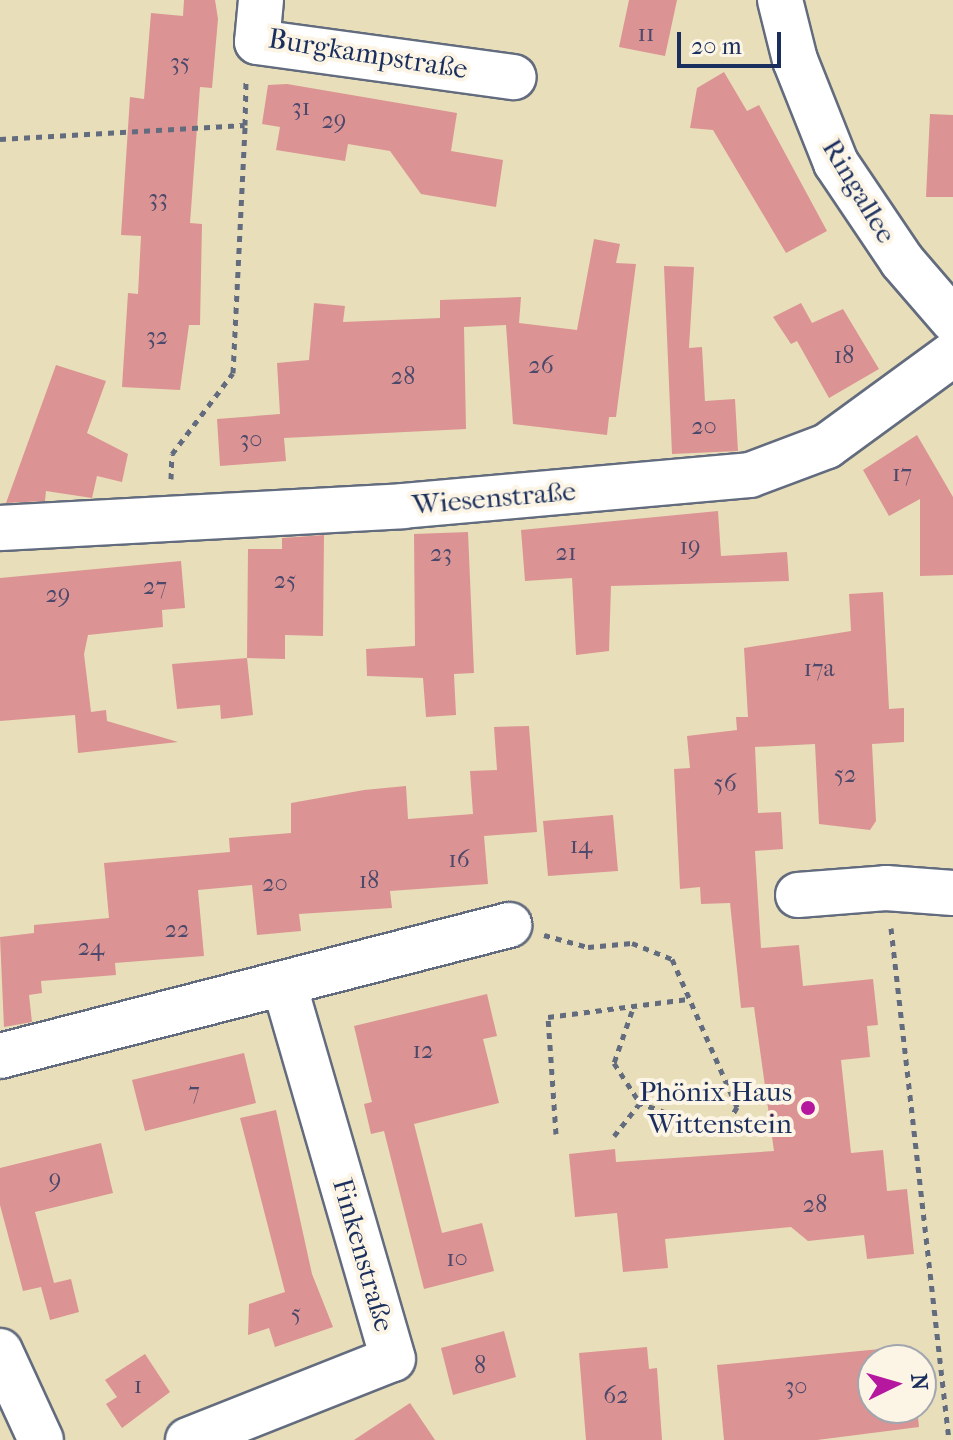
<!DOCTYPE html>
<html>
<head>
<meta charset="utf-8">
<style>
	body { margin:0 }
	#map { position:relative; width:953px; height:1440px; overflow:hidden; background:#e8deba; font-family:"IM FELL French Canon",serif }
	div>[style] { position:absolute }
	.building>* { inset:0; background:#db9493 }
	.path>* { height:5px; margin-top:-2.5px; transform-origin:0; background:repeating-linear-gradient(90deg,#636c7e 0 6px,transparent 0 12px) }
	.roads { filter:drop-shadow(2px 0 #636c7e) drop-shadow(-2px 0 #636c7e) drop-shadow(0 2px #636c7e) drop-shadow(0 -2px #636c7e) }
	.minor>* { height:44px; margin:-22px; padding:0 22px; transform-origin:22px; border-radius:22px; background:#fff }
	.dots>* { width:22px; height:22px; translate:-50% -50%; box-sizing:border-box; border:4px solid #fcf5e5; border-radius:50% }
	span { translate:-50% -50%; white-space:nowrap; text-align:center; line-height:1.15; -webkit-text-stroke:8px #fcf5e5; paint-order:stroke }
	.number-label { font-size:24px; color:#4b486b }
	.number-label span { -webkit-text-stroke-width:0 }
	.street-label { font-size:28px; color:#1b2f5e }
	.poi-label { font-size:28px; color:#1b2f5e }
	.right { translate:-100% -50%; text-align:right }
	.north { position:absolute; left:857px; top:1344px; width:80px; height:80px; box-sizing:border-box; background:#fcf5e5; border:2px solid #a2a6af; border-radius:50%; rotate:85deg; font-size:22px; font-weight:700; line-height:32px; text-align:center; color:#1b2f5e }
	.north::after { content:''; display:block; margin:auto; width:28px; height:36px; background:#b5179e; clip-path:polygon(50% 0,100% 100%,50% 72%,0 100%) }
	.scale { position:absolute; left:677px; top:32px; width:104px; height:36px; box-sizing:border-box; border:4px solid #1b2f5e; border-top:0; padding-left:10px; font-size:24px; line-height:28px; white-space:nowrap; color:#1b2f5e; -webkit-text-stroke:6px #fcf5e5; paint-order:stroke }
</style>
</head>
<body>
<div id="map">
	<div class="building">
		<i style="clip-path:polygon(184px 0,215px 0,218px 19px,212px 88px,200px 87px,190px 223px,202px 224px,200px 325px,189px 325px,180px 390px,122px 387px,128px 293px,138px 294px,141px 236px,121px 235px,130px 97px,144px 99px,151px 13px,183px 16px)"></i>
		<i style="clip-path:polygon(629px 0,677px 0,665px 56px,619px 47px)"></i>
		<i style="clip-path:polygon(724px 72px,747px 111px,759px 105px,827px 231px,786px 253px,713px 130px,690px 128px,697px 88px)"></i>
		<i style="clip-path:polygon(287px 84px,457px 113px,451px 151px,503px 160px,496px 207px,421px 194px,390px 151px,348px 144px,345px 161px,276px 150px,280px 127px,262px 124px,268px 85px)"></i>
		<i style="clip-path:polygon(930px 114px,953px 115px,953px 197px,926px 197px)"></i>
		<i style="clip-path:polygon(594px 239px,620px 244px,616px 263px,636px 264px,616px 417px,609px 417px,607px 435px,513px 424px,506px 325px,464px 327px,466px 429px,284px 438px,286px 461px,220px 466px,217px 419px,280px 414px,277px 363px,309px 360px,314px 303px,345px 306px,343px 322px,440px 318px,440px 300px,521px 297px,519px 323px,577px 330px)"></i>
		<i style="clip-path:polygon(664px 266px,694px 267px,689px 348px,702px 347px,705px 401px,735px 399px,738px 451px,672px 454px)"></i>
		<i style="clip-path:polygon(801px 303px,812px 323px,843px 309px,879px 369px,829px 398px,797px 341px,791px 344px,773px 317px)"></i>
		<i style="clip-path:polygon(56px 365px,106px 381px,87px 433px,128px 454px,122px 482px,97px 476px,92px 498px,46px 491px,45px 501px,6px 503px)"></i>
		<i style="clip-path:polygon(917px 435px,953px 497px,953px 575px,920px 576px,920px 499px,889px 516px,863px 470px)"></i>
		<i style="clip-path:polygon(718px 511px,721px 556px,787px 552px,789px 581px,611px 586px,609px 651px,576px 655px,572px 578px,525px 581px,521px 530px)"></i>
		<i style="clip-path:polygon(468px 532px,474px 673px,454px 674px,456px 715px,426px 717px,423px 678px,367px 676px,366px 649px,415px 646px,414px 534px)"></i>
		<i style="clip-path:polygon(324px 535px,323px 636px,285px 635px,285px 659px,247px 658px,248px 549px,282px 549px,282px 538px)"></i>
		<i style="clip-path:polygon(181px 561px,185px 608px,162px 610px,163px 627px,88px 635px,84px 654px,91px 712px,106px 710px,107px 721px,178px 742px,78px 753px,75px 715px,0 721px,0 578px)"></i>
		<i style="clip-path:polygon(883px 592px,889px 709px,904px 708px,904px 742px,872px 744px,876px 821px,870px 830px,819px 824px,815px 744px,755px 747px,758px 813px,781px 812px,783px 849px,755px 851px,761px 948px,799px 945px,803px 986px,873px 979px,878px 1025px,867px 1026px,870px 1057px,841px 1060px,851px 1153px,883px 1150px,887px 1191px,907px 1189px,914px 1254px,867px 1259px,864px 1235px,808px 1241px,791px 1227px,665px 1239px,668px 1268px,623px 1272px,617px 1213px,575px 1217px,569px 1154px,615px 1149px,616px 1162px,774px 1151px,754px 1007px,741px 1008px,730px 903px,701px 904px,700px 887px,680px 889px,674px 769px,690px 768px,687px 736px,737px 730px,736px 717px,748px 717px,744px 648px,851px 631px,849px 594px)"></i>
		<i style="clip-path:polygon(247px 658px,253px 715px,221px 719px,220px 705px,177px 709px,172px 664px)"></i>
		<i style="clip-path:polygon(529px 726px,537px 832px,484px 836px,488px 884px,390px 891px,392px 908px,299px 914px,301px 931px,257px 935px,252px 885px,198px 890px,204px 956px,115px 963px,116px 975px,41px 981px,42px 993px,29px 995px,32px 1022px,4px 1027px,0 937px,34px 933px,34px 925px,109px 918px,104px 863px,230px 852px,229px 838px,291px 833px,291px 803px,364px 790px,406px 786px,408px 819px,473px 814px,470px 771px,497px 770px,494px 727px)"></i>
		<i style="clip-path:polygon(613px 815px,618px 871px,548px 876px,543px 821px)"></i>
		<i style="clip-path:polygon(487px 994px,497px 1036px,483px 1039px,499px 1103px,414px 1124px,442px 1233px,482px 1223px,494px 1271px,424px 1289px,384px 1131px,371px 1134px,364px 1104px,372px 1102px,354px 1026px)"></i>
		<i style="clip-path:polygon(244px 1053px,256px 1103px,145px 1131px,132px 1080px)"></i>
		<i style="clip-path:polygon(276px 1110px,312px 1274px,333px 1327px,275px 1347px,269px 1328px,248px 1335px,249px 1304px,285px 1292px,240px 1118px)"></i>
		<i style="clip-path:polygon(101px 1143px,113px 1193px,35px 1212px,54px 1283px,71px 1279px,79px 1312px,50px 1320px,41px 1287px,23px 1291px,0 1205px,0 1168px)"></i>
		<i style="clip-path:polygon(504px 1331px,516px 1377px,453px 1395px,441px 1348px)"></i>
		<i style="clip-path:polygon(911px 1346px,912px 1360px,873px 1360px,873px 1408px,917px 1408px,919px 1427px,817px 1440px,724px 1440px,717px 1365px)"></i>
		<i style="clip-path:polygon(647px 1347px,649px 1369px,657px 1368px,662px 1440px,586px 1440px,579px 1353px)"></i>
		<i style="clip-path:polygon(145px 1354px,170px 1392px,122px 1428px,106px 1404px,117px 1397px,105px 1380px)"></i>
		<i style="clip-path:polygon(410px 1403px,435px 1440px,354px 1440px)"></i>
	</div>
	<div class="path">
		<i style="left:0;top:139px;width:245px;rotate:-3.3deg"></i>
		<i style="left:245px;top:125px;width:45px;rotate:-88.7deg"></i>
		<i style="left:171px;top:479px;width:25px;rotate:-88deg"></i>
		<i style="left:172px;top:454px;width:101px;rotate:-53deg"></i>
		<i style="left:233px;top:373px;width:248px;rotate:-87.2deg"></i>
		<i style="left:891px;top:928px;width:515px;rotate:83.54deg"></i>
		<i style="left:544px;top:935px;width:46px;rotate:15.3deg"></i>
		<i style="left:588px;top:947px;width:44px;rotate:-5.2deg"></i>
		<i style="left:632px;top:943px;width:43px;rotate:21.8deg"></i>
		<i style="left:672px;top:959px;width:162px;rotate:66.3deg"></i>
		<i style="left:737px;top:1107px;width:30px;rotate:120deg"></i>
		<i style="left:722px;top:1133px;width:87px;rotate:-159.9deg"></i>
		<i style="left:640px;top:1103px;width:42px;rotate:128.2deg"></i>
		<i style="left:632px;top:1011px;width:55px;rotate:109.1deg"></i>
		<i style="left:614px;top:1063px;width:48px;rotate:57deg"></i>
		<i style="left:556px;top:1134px;width:117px;rotate:-93.9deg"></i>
		<i style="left:548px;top:1017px;width:141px;rotate:-7.3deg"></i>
	</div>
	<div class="roads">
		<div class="minor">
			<i style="left:261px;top:0;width:42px;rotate:95.4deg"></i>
			<i style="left:257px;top:42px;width:259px;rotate:7.8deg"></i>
			<i style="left:780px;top:0;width:62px;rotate:76deg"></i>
			<i style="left:795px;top:60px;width:111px;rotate:68.3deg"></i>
			<i style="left:836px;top:163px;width:118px;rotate:56deg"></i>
			<i style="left:902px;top:261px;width:78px;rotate:49.2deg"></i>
			<i style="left:0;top:528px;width:404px;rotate:-3.1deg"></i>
			<i style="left:403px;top:506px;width:348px;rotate:-5.1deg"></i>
			<i style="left:750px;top:475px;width:82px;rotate:-20.6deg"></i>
			<i style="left:827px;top:446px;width:156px;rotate:-36.1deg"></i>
			<i style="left:798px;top:895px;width:88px;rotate:-4.5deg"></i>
			<i style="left:886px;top:888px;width:67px;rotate:4.3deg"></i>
			<i style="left:0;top:1056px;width:526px;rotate:-14.43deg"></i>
			<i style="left:0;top:1351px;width:98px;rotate:65.3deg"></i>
			<i style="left:188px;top:1440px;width:220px;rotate:-21.6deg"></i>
			<i style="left:393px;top:1359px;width:390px;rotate:-106.2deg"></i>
		</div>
	</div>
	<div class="dots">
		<i style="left:808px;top:1108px;background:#b5179e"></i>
	</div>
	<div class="number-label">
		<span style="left:646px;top:34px">11</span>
		<span style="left:180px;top:63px">35</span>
		<span style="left:301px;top:108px">31</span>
		<span style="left:334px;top:121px">29</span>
		<span style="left:158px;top:199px">33</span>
		<span style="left:157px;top:337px">32</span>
		<span style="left:844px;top:356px">18</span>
		<span style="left:541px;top:366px">26</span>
		<span style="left:403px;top:377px">28</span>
		<span style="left:704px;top:427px">20</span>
		<span style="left:251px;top:440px">30</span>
		<span style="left:902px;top:474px">17</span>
		<span style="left:690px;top:547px">19</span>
		<span style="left:566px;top:553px">21</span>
		<span style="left:441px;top:554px">23</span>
		<span style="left:285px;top:581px">25</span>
		<span style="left:155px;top:587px">27</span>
		<span style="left:58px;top:595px">29</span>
		<span style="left:819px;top:669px">17a</span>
		<span style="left:845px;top:775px">52</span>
		<span style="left:725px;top:784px">56</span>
		<span style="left:581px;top:846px">14</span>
		<span style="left:459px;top:860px">16</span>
		<span style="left:369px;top:881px">18</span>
		<span style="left:275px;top:884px">20</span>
		<span style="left:177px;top:930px">22</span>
		<span style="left:91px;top:948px">24</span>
		<span style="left:423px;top:1051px">12</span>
		<span style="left:194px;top:1092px">7</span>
		<span style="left:55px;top:1180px">9</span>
		<span style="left:815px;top:1205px">28</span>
		<span style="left:457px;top:1259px">10</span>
		<span style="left:296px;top:1314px">5</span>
		<span style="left:480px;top:1366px">8</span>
		<span style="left:138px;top:1386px">1</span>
		<span style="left:796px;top:1387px">30</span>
		<span style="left:616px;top:1396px">62</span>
	</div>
	<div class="street-label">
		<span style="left:368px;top:54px;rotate:9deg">Burgkampstraße</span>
		<span style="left:859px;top:191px;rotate:59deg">Ringallee</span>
		<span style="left:494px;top:498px;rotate:-5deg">Wiesenstraße</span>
		<span style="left:363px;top:1255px;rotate:74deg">Finkenstraße</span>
	</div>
	<div class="poi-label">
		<span class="right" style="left:792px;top:1108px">Phönix Haus<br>Wittenstein</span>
	</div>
	<div class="north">N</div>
	<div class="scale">20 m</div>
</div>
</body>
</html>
